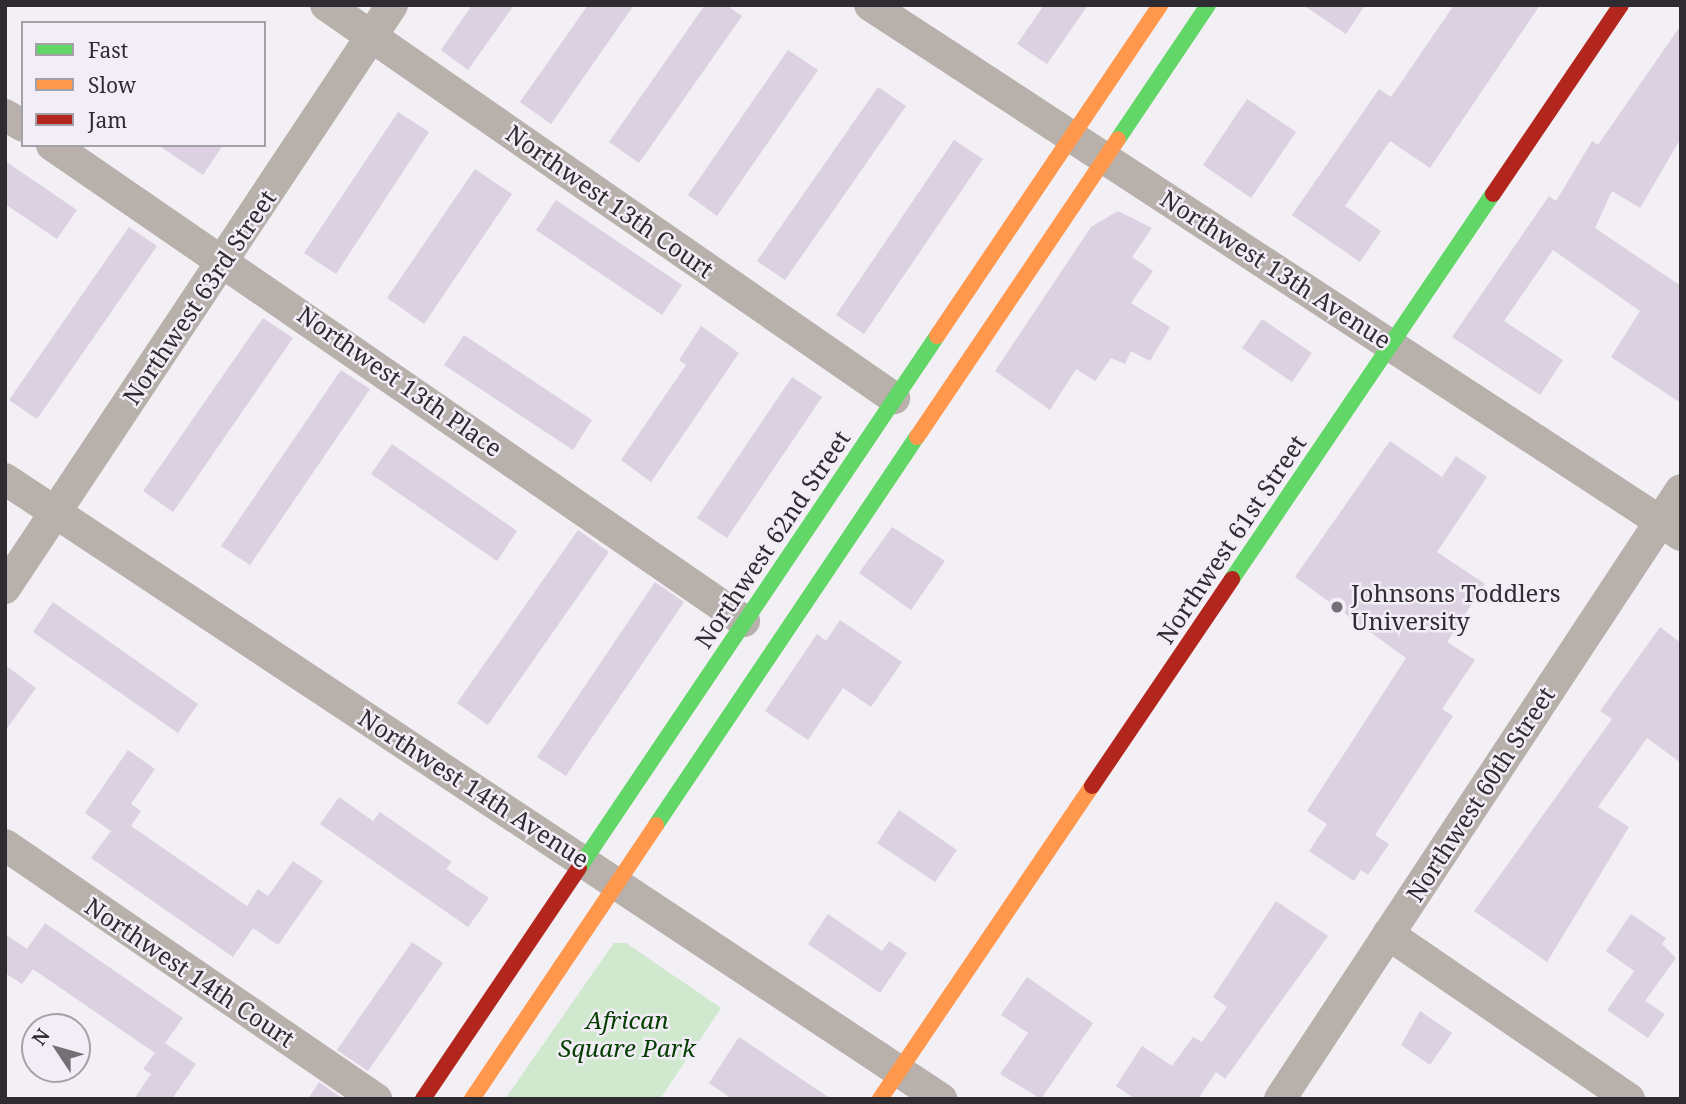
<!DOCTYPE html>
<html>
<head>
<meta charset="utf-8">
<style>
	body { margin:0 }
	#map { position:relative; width:1686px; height:1104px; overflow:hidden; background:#f2eff5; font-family:"Noto Serif",serif }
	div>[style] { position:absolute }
	.green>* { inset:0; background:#d0e8cd }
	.building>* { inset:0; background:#dbd1e1 }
	.street>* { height:32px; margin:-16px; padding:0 16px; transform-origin:16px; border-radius:16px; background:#b8b0ab }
	.fast>* { height:16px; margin:-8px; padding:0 8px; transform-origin:8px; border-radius:8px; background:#63d668 }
	.slow>* { height:16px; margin:-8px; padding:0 8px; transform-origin:8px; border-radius:8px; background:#ff974d }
	.jam>* { height:16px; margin:-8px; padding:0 8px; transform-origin:8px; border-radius:8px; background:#b3261e }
	.dots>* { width:19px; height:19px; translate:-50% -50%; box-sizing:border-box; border:4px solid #f3edf7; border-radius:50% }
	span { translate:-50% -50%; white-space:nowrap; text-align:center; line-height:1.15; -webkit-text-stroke:5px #f3edf7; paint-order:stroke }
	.street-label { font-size:24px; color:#2e2c30 }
	.poi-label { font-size:24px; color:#2e2c30 }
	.left { translate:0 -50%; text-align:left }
	.park-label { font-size:24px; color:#043f00; font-style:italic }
	.frame { position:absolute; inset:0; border:7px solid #2e2c30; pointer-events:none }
	.legend { position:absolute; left:21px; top:21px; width:245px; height:126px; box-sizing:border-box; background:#f3edf7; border:2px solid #a4a0a7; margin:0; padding:9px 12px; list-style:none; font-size:21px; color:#2e2c30 }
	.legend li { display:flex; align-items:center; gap:14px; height:35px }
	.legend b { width:35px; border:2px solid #a4a0a7 }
	.north { position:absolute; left:21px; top:1013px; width:70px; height:70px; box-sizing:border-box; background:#f3edf7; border:2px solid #a4a0a7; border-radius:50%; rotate:306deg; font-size:19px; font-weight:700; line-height:28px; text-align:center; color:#2e2c30 }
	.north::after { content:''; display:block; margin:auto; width:24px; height:32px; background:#737075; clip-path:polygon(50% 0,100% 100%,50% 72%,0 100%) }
</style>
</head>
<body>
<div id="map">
	<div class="green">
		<i style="clip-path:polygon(614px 943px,626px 943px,721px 1008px,660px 1099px,505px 1099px)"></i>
	</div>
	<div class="building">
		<i style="clip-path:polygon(472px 5px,514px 5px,468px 70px,441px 50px)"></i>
		<i style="clip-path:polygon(588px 5px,634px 5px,551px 124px,520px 102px)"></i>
		<i style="clip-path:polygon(705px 5px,726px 5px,742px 16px,639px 163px,609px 142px)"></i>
		<i style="clip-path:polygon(1044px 5px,1088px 5px,1047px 64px,1017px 44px)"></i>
		<i style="clip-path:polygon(1303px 5px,1365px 5px,1346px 34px)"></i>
		<i style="clip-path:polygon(1454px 5px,1540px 5px,1430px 168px,1390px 141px,1345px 206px,1381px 231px,1360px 262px,1292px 215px,1379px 89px,1391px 97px)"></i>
		<i style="clip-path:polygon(1681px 25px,1681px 138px,1640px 208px,1612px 191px,1595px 228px,1681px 286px,1681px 403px,1611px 357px,1640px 311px,1553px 250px,1504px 321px,1563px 360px,1540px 395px,1452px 337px,1549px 196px,1556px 201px,1592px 141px,1598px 145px)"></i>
		<i style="clip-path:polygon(788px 50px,818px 70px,717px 216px,688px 195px)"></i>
		<i style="clip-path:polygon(878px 87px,906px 106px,785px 280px,757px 261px)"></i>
		<i style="clip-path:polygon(1247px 99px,1296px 132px,1251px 198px,1203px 165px)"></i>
		<i style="clip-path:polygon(398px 112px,429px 132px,336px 274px,304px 253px)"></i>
		<i style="clip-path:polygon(954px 140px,983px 159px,864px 334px,836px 315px)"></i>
		<i style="clip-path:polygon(158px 145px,223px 145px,203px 175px)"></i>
		<i style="clip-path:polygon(5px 161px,77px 210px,57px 239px,5px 204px)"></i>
		<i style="clip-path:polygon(475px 169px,512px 194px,424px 324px,387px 298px)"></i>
		<i style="clip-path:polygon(556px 200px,682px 285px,662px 315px,536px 230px)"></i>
		<i style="clip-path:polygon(1118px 211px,1152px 228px,1132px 257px,1153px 271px,1131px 303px,1170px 327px,1150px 361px,1131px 351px,1125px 364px,1111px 358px,1095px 381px,1076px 369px,1050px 410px,995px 371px,1091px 227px)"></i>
		<i style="clip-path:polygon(129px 227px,157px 246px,37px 419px,9px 400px)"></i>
		<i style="clip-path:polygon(263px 318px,293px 338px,173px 512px,143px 491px)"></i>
		<i style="clip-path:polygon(1262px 319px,1312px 353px,1292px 382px,1242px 348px)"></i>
		<i style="clip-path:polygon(701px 326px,739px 353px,651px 482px,621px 460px,686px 365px,679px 360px)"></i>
		<i style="clip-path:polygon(464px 335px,592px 420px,573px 450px,444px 365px)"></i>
		<i style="clip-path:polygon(341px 370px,370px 389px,250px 565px,221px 546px)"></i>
		<i style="clip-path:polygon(792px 377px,822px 397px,727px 538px,697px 518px)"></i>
		<i style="clip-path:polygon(1390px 441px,1442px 477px,1456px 456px,1487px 477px,1437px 552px,1485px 584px,1447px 642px,1475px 660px,1442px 709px,1453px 716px,1375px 835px,1389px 844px,1368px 875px,1361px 870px,1354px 881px,1309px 851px,1327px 824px,1307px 811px,1406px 658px,1295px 577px)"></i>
		<i style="clip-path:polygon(392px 444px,517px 531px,497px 561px,371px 474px)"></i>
		<i style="clip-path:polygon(892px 527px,945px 561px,911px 610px,859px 573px)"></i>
		<i style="clip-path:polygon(578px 530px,609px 552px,488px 725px,457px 703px)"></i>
		<i style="clip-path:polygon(655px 582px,684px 602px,566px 776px,537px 757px)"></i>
		<i style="clip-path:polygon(53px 602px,198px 704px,178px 733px,33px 632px)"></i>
		<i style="clip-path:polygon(840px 620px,902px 662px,871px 707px,843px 688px,808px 740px,765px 711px,817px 634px,826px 641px)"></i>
		<i style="clip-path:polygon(1660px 627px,1681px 643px,1681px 763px,1647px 738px,1598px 807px,1629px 827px,1547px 962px,1474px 911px,1612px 719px,1600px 711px)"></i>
		<i style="clip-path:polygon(5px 665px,36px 688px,5px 731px)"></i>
		<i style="clip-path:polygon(128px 750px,155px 769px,131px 804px,141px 811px,131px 826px,247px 906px,258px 889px,268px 896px,293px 861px,323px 881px,278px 945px,253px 928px,233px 957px,91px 858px,111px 831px,85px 813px)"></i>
		<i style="clip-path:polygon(339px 797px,373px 821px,380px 812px,452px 862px,446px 869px,489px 898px,468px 927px,320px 824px)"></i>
		<i style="clip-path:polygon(899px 810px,957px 850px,935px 882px,877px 843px)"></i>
		<i style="clip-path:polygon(1276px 901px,1328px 936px,1225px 1079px,1216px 1072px,1198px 1099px,1135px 1099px,1116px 1086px,1142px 1046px,1172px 1066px,1193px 1037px,1202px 1042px,1227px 1007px,1213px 997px)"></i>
		<i style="clip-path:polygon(828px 914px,882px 951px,889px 941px,907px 953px,880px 993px,808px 944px)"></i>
		<i style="clip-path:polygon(1631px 914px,1666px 938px,1662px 944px,1676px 958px,1645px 1001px,1665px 1014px,1648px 1038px,1607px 1010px,1634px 971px,1606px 951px)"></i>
		<i style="clip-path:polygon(45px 923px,183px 1018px,165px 1043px,196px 1064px,172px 1099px,134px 1099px,151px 1074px,143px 1069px,155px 1053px,33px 969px,22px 984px,5px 973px,5px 934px,27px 949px)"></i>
		<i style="clip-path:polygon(412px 942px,443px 963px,368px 1071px,337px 1050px)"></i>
		<i style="clip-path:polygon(1027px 977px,1093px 1023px,1041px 1099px,1000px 1074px,1028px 1033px,1001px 1015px)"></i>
		<i style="clip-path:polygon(1420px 1011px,1452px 1033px,1430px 1065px,1401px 1045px)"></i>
		<i style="clip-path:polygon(739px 1037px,831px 1099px,732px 1099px,709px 1083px)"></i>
		<i style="clip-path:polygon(319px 1082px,343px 1099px,308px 1099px)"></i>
	</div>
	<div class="street">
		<i style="left:326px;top:5px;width:691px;rotate:34.68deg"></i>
		<i style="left:870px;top:5px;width:969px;rotate:33.17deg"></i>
		<i style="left:5px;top:115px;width:21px;rotate:31deg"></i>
		<i style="left:52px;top:145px;width:840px;rotate:34.52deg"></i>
		<i style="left:5px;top:479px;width:1123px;rotate:33.52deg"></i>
		<i style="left:5px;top:588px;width:700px;rotate:-56.42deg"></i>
		<i style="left:5px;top:845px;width:450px;rotate:34.4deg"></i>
		<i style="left:1388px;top:934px;width:292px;rotate:34.4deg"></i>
		<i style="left:1280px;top:1099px;width:729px;rotate:-56.64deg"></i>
	</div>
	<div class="fast">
		<i style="left:1118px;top:139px;width:161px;rotate:-56.1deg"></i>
		<i style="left:1232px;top:579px;width:465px;rotate:-55.9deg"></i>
		<i style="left:656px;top:825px;width:468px;rotate:-56.1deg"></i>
		<i style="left:579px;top:868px;width:641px;rotate:-56.06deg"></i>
	</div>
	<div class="slow">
		<i style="left:937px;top:336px;width:399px;rotate:-56deg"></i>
		<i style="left:917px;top:437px;width:359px;rotate:-56deg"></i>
		<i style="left:472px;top:1099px;width:330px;rotate:-56.1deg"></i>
		<i style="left:880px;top:1099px;width:378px;rotate:-55.9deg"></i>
	</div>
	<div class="jam">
		<i style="left:1493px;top:194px;width:228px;rotate:-55.9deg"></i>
		<i style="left:1092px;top:786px;width:250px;rotate:-55.9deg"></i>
		<i style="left:423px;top:1099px;width:279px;rotate:-56deg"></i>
	</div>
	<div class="dots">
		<i style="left:1337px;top:607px;background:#737075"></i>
	</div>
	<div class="street-label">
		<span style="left:610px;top:201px;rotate:35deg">Northwest 13th Court</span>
		<span style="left:1276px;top:269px;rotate:33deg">Northwest 13th Avenue</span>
		<span style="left:199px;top:297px;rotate:-56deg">Northwest 63rd Street</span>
		<span style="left:400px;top:381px;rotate:35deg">Northwest 13th Place</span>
		<span style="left:772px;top:539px;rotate:-56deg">Northwest 62nd Street</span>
		<span style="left:1231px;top:539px;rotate:-56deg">Northwest 61st Street</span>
		<span style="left:474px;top:788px;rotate:33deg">Northwest 14th Avenue</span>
		<span style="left:1480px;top:794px;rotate:-57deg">Northwest 60th Street</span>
		<span style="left:190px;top:972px;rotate:34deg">Northwest 14th Court</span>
	</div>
	<div class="poi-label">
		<span class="left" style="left:1351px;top:607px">Johnsons Toddlers<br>University</span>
	</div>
	<div class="park-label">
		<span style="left:627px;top:1034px">African<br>Square Park</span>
	</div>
	<div class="frame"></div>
	<ul class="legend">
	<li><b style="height:9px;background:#63d668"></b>Fast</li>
	<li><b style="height:9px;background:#ff974d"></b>Slow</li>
	<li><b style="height:9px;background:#b3261e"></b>Jam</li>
	</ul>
	<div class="north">N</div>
</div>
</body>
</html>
